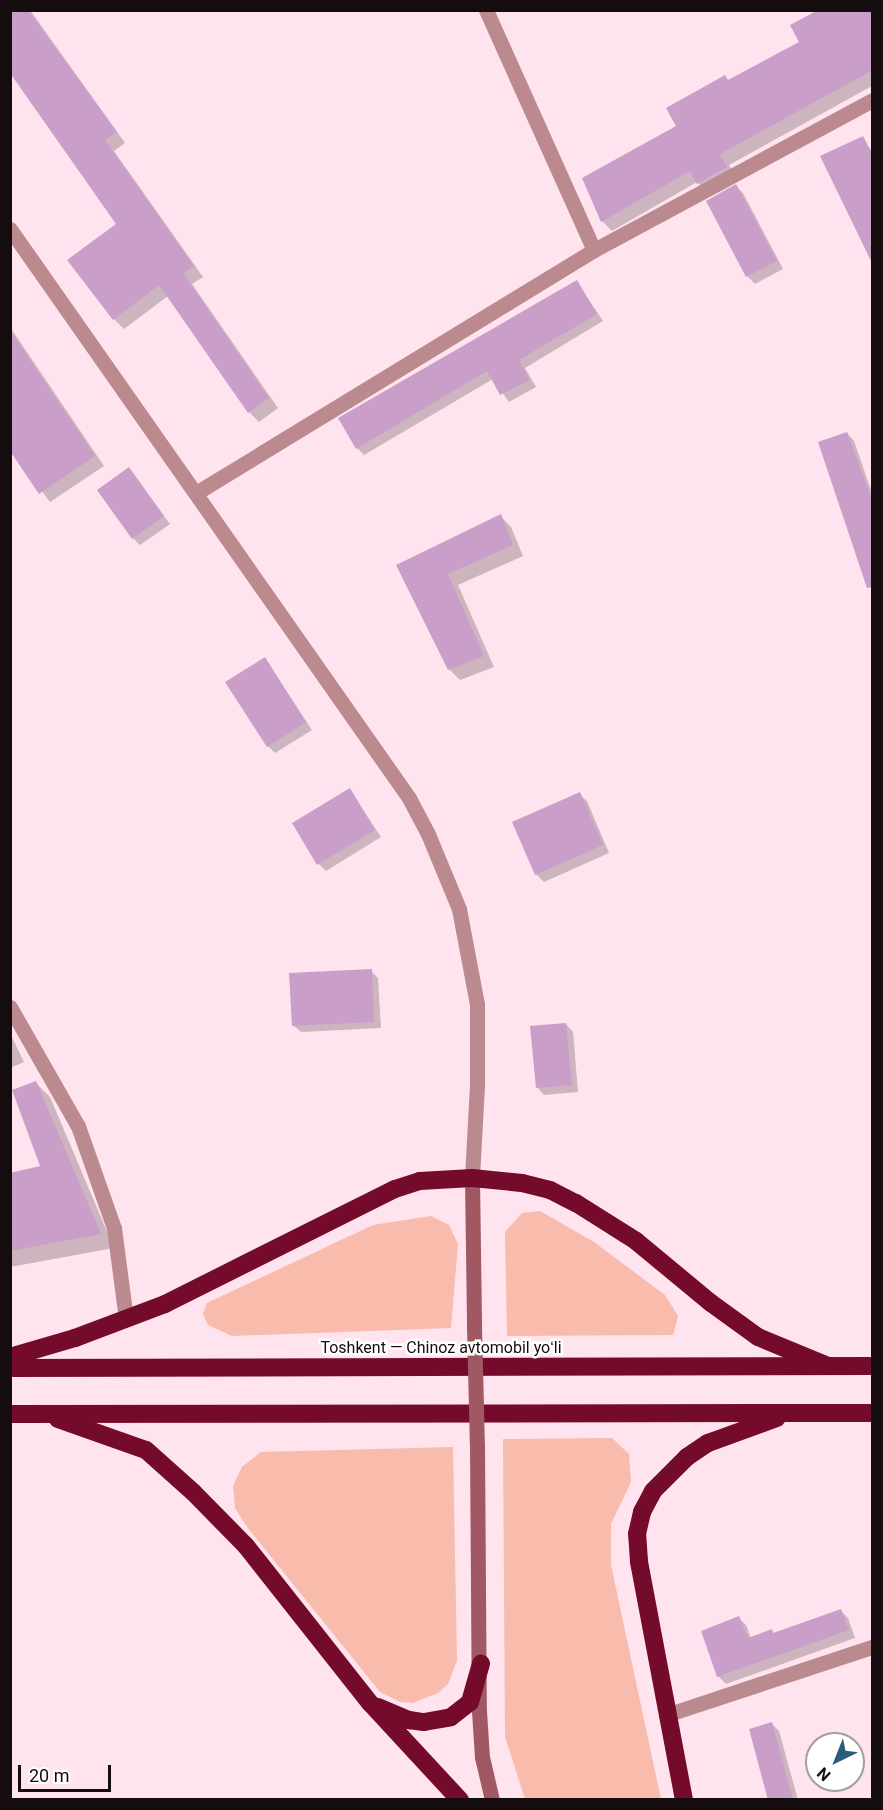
<!DOCTYPE html>
<html>
<head>
<meta charset="utf-8">
<style>
	body { margin:0 }
	#map { position:relative; width:883px; height:1810px; overflow:hidden; background:#ffe3ef; font-family:Roboto,sans-serif }
	div>[style] { position:absolute }
	.green>* { inset:0; background:#f9bbab }
	.shadow>* { inset:0; background:#0003 }
	.building>* { inset:0; background:#c99fc9 }
	.street>* { height:15px; margin:-7.5px; padding:0 7.5px; transform-origin:7.5px; border-radius:7.5px; background:#bb8a8e }
	.secondary>* { height:15px; margin:-7.5px; padding:0 7.5px; transform-origin:7.5px; border-radius:7.5px; background:#a05962 }
	.highway>* { height:18px; margin:-9px; padding:0 9px; transform-origin:9px; border-radius:9px; background:#740b2a }
	.secondary-bridge>* { height:15px; margin:-7.5px; padding:0 7.5px; transform-origin:7.5px; border-radius:7.5px; background:#a05962 }
	span { translate:-50% -50%; white-space:nowrap; text-align:center; line-height:1.15; -webkit-text-stroke:5px #fff; paint-order:stroke }
	.street-label { font-size:16px; color:#150c10 }
	.frame { position:absolute; inset:0; border:12px solid #150c10; pointer-events:none }
	.north { position:absolute; left:805px; top:1732px; width:60px; height:60px; box-sizing:border-box; background:#fff; border:2px solid #a19e9f; border-radius:50%; rotate:223deg; font-size:16px; font-weight:700; line-height:24px; text-align:center; color:#150c10 }
	.north::after { content:''; display:block; margin:auto; width:21px; height:27px; background:#295e7a; clip-path:polygon(50% 0,100% 100%,50% 72%,0 100%) }
	.scale { position:absolute; left:18px; top:1765px; width:93px; height:27px; box-sizing:border-box; border:3px solid #150c10; border-top:0; padding-left:8px; font-size:18px; line-height:21px; white-space:nowrap; color:#150c10; -webkit-text-stroke:4px #fff; paint-order:stroke }
</style>
</head>
<body>
<div id="map">
	<div class="green">
		<i style="clip-path:polygon(540px 1211px,594px 1242px,665px 1295px,678px 1316px,673px 1335px,507px 1336px,505px 1232px,522px 1213px)"></i>
		<i style="clip-path:polygon(431px 1216px,449px 1225px,458px 1244px,451px 1328px,232px 1336px,208px 1325px,203px 1314px,207px 1303px,373px 1225px)"></i>
		<i style="clip-path:polygon(612px 1438px,629px 1454px,631px 1482px,611px 1524px,611px 1565px,661px 1799px,525px 1799px,505px 1737px,503px 1439px)"></i>
		<i style="clip-path:polygon(453px 1447px,457px 1661px,448px 1684px,438px 1693px,413px 1703px,400px 1702px,380px 1692px,247px 1527px,235px 1508px,233px 1486px,242px 1467px,261px 1452px)"></i>
	</div>
	<div class="shadow">
		<i style="clip-path:polygon(10px 10px,30px 10px,125px 143px,114px 151px,203px 277px,192px 284px,278px 408px,259px 422px,249px 412px,168px 296px,124px 329px,114px 319px,118px 224px)"></i>
		<i style="clip-path:polygon(872px 10px,872px 86px,729px 165px,736px 178px,708px 193px,697px 182px,612px 231px,602px 221px,678px 127px,729px 81px)"></i>
		<i style="clip-path:polygon(862px 138px,872px 151px,872px 233px)"></i>
		<i style="clip-path:polygon(736px 186px,743px 193px,783px 269px,755px 284px,747px 276px,708px 201px)"></i>
		<i style="clip-path:polygon(577px 282px,603px 321px,525px 368px,536px 387px,509px 402px,493px 379px,364px 455px,357px 448px)"></i>
		<i style="clip-path:polygon(10px 327px,104px 466px,50px 502px,10px 448px)"></i>
		<i style="clip-path:polygon(847px 433px,854px 441px,872px 493px,872px 579px)"></i>
		<i style="clip-path:polygon(129px 469px,170px 524px,140px 545px,133px 538px)"></i>
		<i style="clip-path:polygon(500px 516px,511px 527px,523px 556px,458px 585px,494px 667px,460px 680px,449px 669px,398px 566px)"></i>
		<i style="clip-path:polygon(265px 659px,312px 730px,275px 753px,268px 746px)"></i>
		<i style="clip-path:polygon(350px 790px,381px 837px,326px 871px,319px 864px)"></i>
		<i style="clip-path:polygon(579px 794px,587px 801px,609px 853px,544px 882px,536px 874px,514px 823px)"></i>
		<i style="clip-path:polygon(371px 971px,378px 978px,381px 1028px,301px 1032px,293px 1025px)"></i>
		<i style="clip-path:polygon(566px 1024px,573px 1032px,578px 1092px,544px 1095px,537px 1087px)"></i>
		<i style="clip-path:polygon(10px 1033px,24px 1062px,10px 1068px)"></i>
		<i style="clip-path:polygon(36px 1083px,50px 1097px,114px 1248px,10px 1267px,10px 1174px,42px 1167px)"></i>
		<i style="clip-path:polygon(841px 1611px,848px 1618px,855px 1638px,726px 1684px,718px 1676px,739px 1618px,746px 1625px,751px 1638px,771px 1631px,774px 1634px)"></i>
		<i style="clip-path:polygon(772px 1724px,779px 1731px,798px 1800px,769px 1800px)"></i>
	</div>
	<div class="building">
		<i style="clip-path:polygon(10px 10px,28px 10px,117px 132px,105px 140px,194px 266px,183px 273px,269px 398px,248px 413px,159px 285px,113px 320px,67px 260px,116px 224px,10px 73px)"></i>
		<i style="clip-path:polygon(818px 10px,873px 10px,873px 70px,720px 154px,727px 167px,697px 184px,690px 171px,601px 222px,582px 178px,676px 126px,666px 108px,725px 75px,728px 80px,799px 42px,790px 25px)"></i>
		<i style="clip-path:polygon(863px 136px,873px 156px,873px 265px,820px 156px)"></i>
		<i style="clip-path:polygon(736px 184px,777px 261px,746px 277px,706px 201px)"></i>
		<i style="clip-path:polygon(577px 280px,597px 314px,519px 360px,530px 380px,500px 395px,487px 371px,356px 449px,338px 418px)"></i>
		<i style="clip-path:polygon(10px 330px,95px 456px,39px 494px,10px 451px)"></i>
		<i style="clip-path:polygon(847px 432px,873px 503px,873px 587px,867px 588px,818px 442px)"></i>
		<i style="clip-path:polygon(129px 467px,164px 516px,132px 539px,97px 490px)"></i>
		<i style="clip-path:polygon(501px 514px,513px 545px,448px 574px,484px 656px,448px 670px,396px 565px)"></i>
		<i style="clip-path:polygon(265px 657px,306px 722px,267px 747px,225px 682px)"></i>
		<i style="clip-path:polygon(350px 788px,375px 830px,317px 865px,292px 823px)"></i>
		<i style="clip-path:polygon(580px 792px,603px 845px,535px 875px,512px 822px)"></i>
		<i style="clip-path:polygon(372px 969px,374px 1022px,292px 1026px,289px 973px)"></i>
		<i style="clip-path:polygon(566px 1023px,572px 1085px,536px 1088px,530px 1026px)"></i>
		<i style="clip-path:polygon(36px 1081px,101px 1234px,10px 1251px,10px 1173px,40px 1166px,12px 1090px)"></i>
		<i style="clip-path:polygon(841px 1609px,849px 1630px,717px 1677px,701px 1631px,739px 1616px,748px 1638px,772px 1629px,773px 1633px)"></i>
		<i style="clip-path:polygon(772px 1722px,793px 1800px,768px 1800px,749px 1729px)"></i>
	</div>
	<div class="street">
		<i style="left:486px;top:10px;width:263px;rotate:65.8deg"></i>
		<i style="left:10px;top:229px;width:695px;rotate:54.96deg"></i>
		<i style="left:409px;top:798px;width:41px;rotate:62.2deg"></i>
		<i style="left:428px;top:834px;width:81px;rotate:67.5deg"></i>
		<i style="left:459px;top:909px;width:97px;rotate:79.3deg"></i>
		<i style="left:477px;top:1004px;width:81px;rotate:90deg"></i>
		<i style="left:477px;top:1085px;width:93px;rotate:93.1deg"></i>
		<i style="left:196px;top:493px;width:466px;rotate:-31.4deg"></i>
		<i style="left:594px;top:250px;width:316px;rotate:-28.3deg"></i>
		<i style="left:10px;top:1007px;width:137px;rotate:60.3deg"></i>
		<i style="left:78px;top:1126px;width:108px;rotate:70.6deg"></i>
		<i style="left:114px;top:1228px;width:92px;rotate:82.5deg"></i>
		<i style="left:666px;top:1715px;width:217px;rotate:-18.3deg"></i>
	</div>
	<div class="secondary">
		<i style="left:472px;top:1178px;width:148px;rotate:89.2deg"></i>
		<i style="left:477px;top:1445px;width:266px;rotate:89.6deg"></i>
		<i style="left:479px;top:1711px;width:46px;rotate:86.3deg"></i>
		<i style="left:482px;top:1757px;width:44px;rotate:76.9deg"></i>
	</div>
	<div class="highway">
		<i style="left:10px;top:1357px;width:68px;rotate:-16.3deg"></i>
		<i style="left:75px;top:1338px;width:96px;rotate:-20.7deg"></i>
		<i style="left:165px;top:1304px;width:257px;rotate:-26.6deg"></i>
		<i style="left:395px;top:1189px;width:26px;rotate:-18deg"></i>
		<i style="left:420px;top:1181px;width:52px;rotate:-3.3deg"></i>
		<i style="left:472px;top:1178px;width:50px;rotate:5.7deg"></i>
		<i style="left:522px;top:1183px;width:29px;rotate:14deg"></i>
		<i style="left:550px;top:1190px;width:29px;rotate:27deg"></i>
		<i style="left:576px;top:1203px;width:71px;rotate:32.3deg"></i>
		<i style="left:636px;top:1241px;width:97px;rotate:39.6deg"></i>
		<i style="left:711px;top:1303px;width:58px;rotate:35.9deg"></i>
		<i style="left:758px;top:1337px;width:76px;rotate:22.5deg"></i>
		<i style="left:10px;top:1368px;width:862px;rotate:-0.13deg"></i>
		<i style="left:10px;top:1414px;width:862px;rotate:-0.07deg"></i>
		<i style="left:58px;top:1419px;width:93px;rotate:19.4deg"></i>
		<i style="left:146px;top:1450px;width:63px;rotate:41.8deg"></i>
		<i style="left:193px;top:1492px;width:76px;rotate:45.5deg"></i>
		<i style="left:246px;top:1546px;width:201px;rotate:51.7deg"></i>
		<i style="left:371px;top:1704px;width:131px;rotate:47.2deg"></i>
		<i style="left:378px;top:1707px;width:34px;rotate:23deg"></i>
		<i style="left:409px;top:1720px;width:15px;rotate:8deg"></i>
		<i style="left:424px;top:1722px;width:27px;rotate:-10deg"></i>
		<i style="left:451px;top:1717px;width:24px;rotate:-38deg"></i>
		<i style="left:470px;top:1702px;width:40px;rotate:-74deg"></i>
		<i style="left:684px;top:1800px;width:243px;rotate:-100.7deg"></i>
		<i style="left:639px;top:1561px;width:27px;rotate:-94deg"></i>
		<i style="left:637px;top:1534px;width:23px;rotate:-77deg"></i>
		<i style="left:642px;top:1512px;width:24px;rotate:-62deg"></i>
		<i style="left:653px;top:1491px;width:48px;rotate:-45deg"></i>
		<i style="left:687px;top:1457px;width:25px;rotate:-34deg"></i>
		<i style="left:708px;top:1443px;width:73px;rotate:-19.9deg"></i>
	</div>
	<div class="secondary-bridge">
		<i style="left:474px;top:1326px;width:119px;rotate:88.6deg"></i>
	</div>
	<div class="street-label">
		<span style="left:441px;top:1348px">Toshkent — Chinoz avtomobil yoʻli</span>
	</div>
	<div class="frame"></div>
	<div class="north">N</div>
	<div class="scale">20 m</div>
</div>
</body>
</html>
